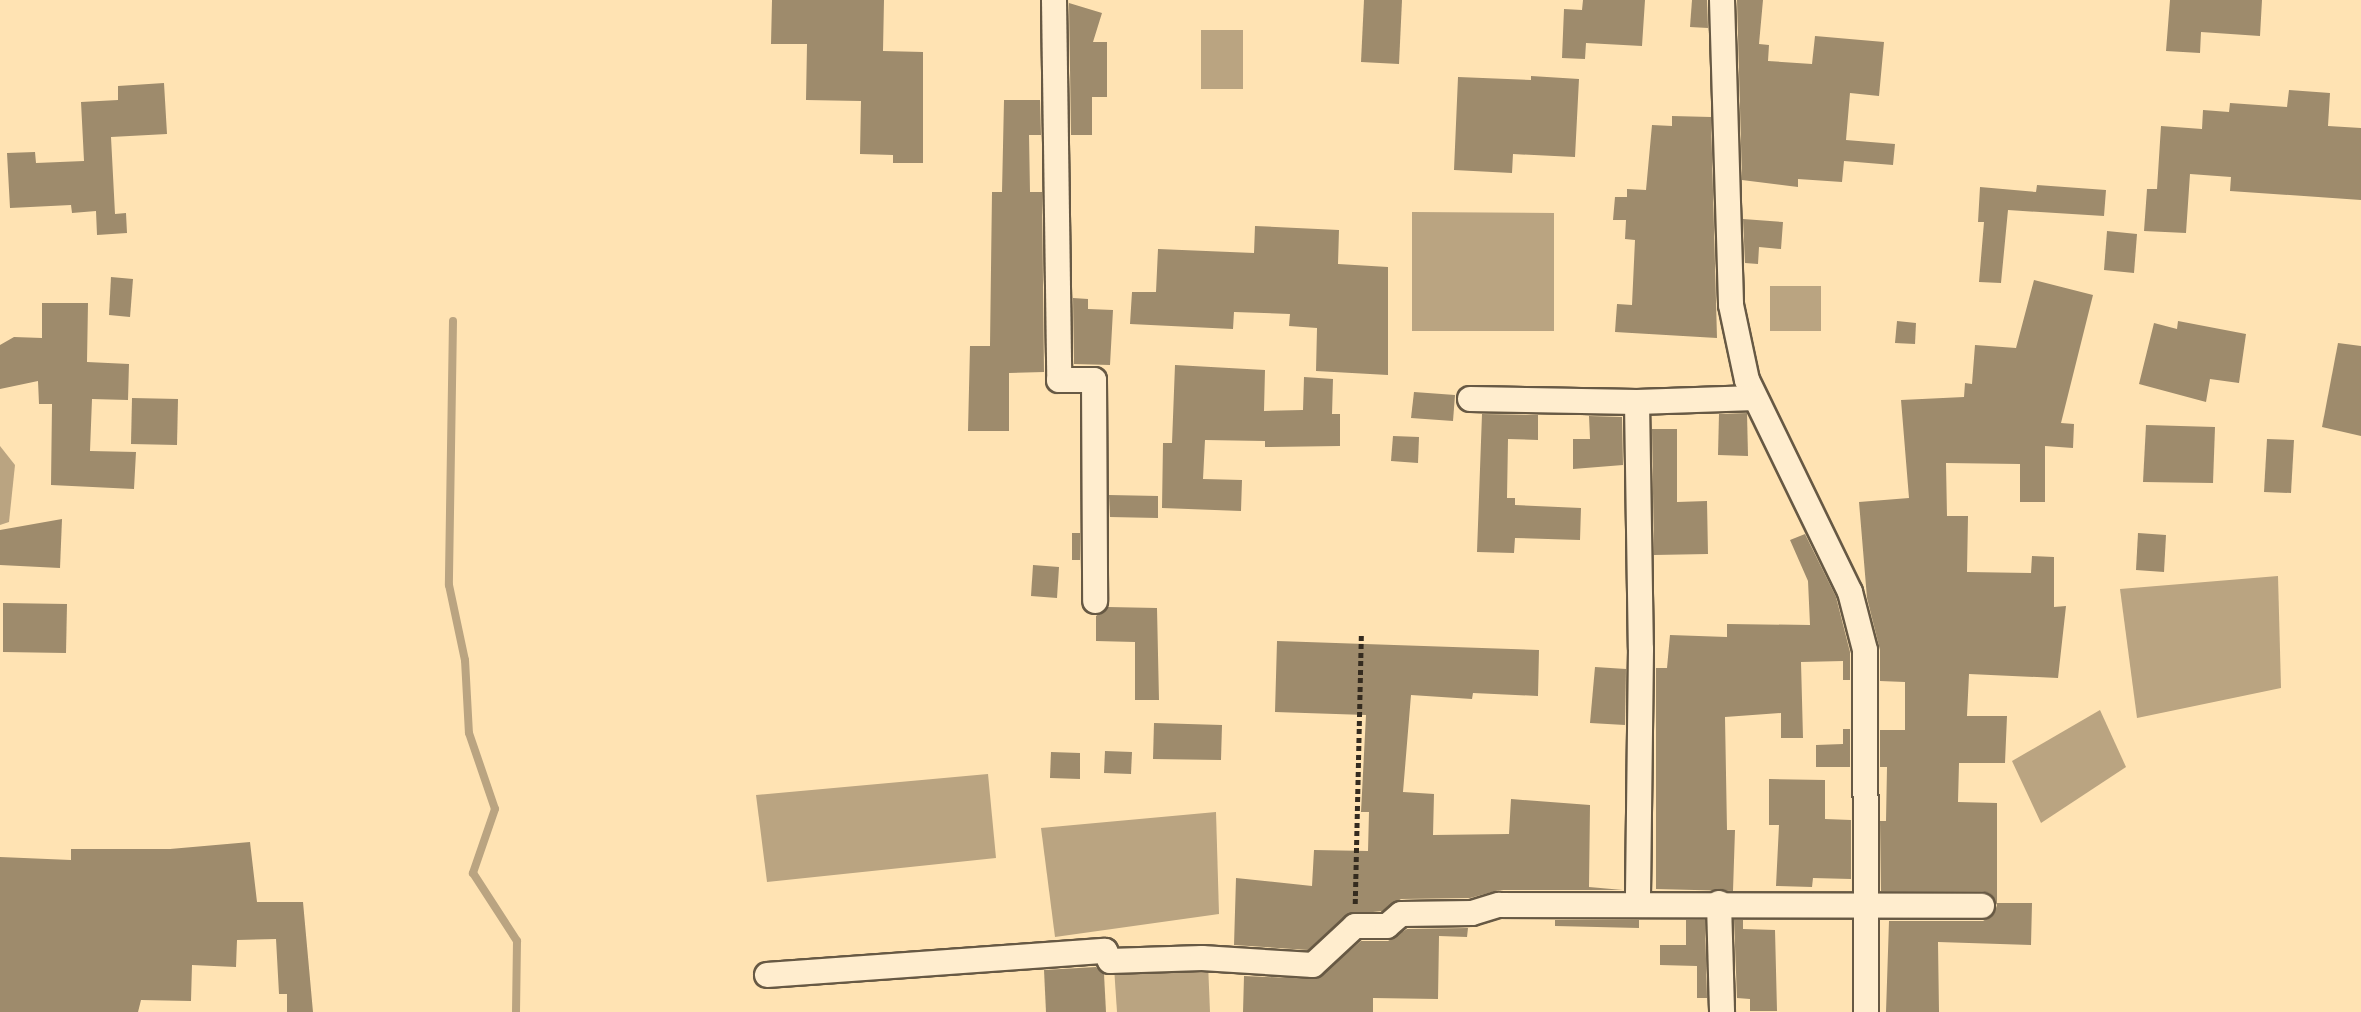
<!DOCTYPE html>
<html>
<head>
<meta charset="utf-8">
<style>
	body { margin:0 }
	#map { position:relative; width:2361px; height:1012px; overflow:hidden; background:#ffe3b3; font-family:Cardo,serif }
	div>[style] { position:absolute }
	.water>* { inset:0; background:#baa481 }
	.stream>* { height:8px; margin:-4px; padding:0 4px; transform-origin:4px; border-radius:4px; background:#baa481 }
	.building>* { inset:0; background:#9e8b6c }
	.path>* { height:4.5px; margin-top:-2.25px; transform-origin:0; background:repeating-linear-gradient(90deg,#342b1f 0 5px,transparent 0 8.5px) }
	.roads { filter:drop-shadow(2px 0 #675944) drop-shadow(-2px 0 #675944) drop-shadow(0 2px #675944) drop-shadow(0 -2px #675944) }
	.street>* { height:24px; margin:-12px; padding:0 12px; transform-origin:12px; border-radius:12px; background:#ffedce }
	span { translate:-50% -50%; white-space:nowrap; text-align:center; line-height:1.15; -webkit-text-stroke:6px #ffedce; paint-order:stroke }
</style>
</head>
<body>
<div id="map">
	<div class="water">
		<i style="clip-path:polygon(1201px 30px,1243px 30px,1243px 89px,1201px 89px)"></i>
		<i style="clip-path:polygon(1412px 212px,1554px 213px,1554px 331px,1412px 331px)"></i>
		<i style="clip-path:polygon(1770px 286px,1821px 286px,1821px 331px,1770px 331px)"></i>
		<i style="clip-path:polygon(0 446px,15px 465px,9px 522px,0 525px)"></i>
		<i style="clip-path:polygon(2278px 576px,2281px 688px,2137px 718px,2120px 589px)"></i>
		<i style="clip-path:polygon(2100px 710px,2126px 767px,2041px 823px,2012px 761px)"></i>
		<i style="clip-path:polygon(988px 774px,996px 858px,767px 882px,756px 795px)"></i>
		<i style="clip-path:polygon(1216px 812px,1219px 914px,1055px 937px,1041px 828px)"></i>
		<i style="clip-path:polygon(1208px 963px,1210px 1012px,1117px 1012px,1114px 967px)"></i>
	</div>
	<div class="stream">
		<i style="left:453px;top:321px;width:264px;rotate:90.9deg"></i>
		<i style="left:449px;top:585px;width:77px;rotate:78deg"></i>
		<i style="left:465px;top:660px;width:73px;rotate:86.9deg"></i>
		<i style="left:469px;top:733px;width:80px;rotate:71.1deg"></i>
		<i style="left:495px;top:809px;width:68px;rotate:109deg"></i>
		<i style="left:473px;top:873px;width:81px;rotate:57.1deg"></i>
		<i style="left:517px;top:941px;width:71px;rotate:90.8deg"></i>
	</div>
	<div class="building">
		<i style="clip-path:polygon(772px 0,884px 0,883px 51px,923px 52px,923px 163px,893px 163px,893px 155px,860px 154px,861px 101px,806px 100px,807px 44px,771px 44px)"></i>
		<i style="clip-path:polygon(1364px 0,1402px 0,1399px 64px,1361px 62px)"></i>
		<i style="clip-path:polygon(1583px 0,1645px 0,1642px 46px,1586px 43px,1585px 59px,1562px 58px,1564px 9px,1582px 10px)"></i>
		<i style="clip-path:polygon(1692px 0,1707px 0,1708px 28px,1690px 27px)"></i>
		<i style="clip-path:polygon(1737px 0,1763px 0,1759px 44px,1769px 45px,1768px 61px,1812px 64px,1815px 36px,1884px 42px,1879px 96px,1850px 93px,1846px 140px,1895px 144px,1893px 165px,1844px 161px,1842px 182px,1798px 179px,1798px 187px,1742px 180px)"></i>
		<i style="clip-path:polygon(2170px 0,2262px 0,2260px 36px,2201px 32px,2200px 53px,2166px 51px)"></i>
		<i style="clip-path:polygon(1069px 3px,1102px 13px,1093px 42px,1107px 42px,1107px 97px,1092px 97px,1092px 135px,1071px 135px)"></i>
		<i style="clip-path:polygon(1531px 76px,1579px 79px,1575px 157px,1513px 154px,1512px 173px,1454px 170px,1458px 77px,1531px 80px)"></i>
		<i style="clip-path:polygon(164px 83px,167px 134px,111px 137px,115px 214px,126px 213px,127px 233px,97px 235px,96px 211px,72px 213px,71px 205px,10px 208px,7px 153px,35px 152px,36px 163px,84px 161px,81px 102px,118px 100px,118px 86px)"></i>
		<i style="clip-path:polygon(2289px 90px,2330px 93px,2328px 126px,2361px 128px,2361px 200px,2230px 191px,2231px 177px,2190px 174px,2186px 233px,2144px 231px,2147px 189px,2157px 189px,2161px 126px,2202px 129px,2203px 110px,2229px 112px,2230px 103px,2287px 107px)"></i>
		<i style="clip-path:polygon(1004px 100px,1040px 100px,1041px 135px,1029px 135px,1030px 192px,1042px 192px,1044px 372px,1009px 373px,1009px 431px,968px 431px,970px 346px,990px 346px,992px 192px,1002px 192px)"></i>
		<i style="clip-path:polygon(1672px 116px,1711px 117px,1717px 338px,1615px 332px,1617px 304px,1632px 305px,1635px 240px,1625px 239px,1626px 220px,1613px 220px,1615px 197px,1627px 197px,1627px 189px,1646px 190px,1652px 125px,1672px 126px)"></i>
		<i style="clip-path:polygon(2037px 185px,2106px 190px,2104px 216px,2008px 210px,2001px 283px,1979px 282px,1984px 222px,1978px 222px,1980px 187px,2036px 192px)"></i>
		<i style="clip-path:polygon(1743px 219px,1783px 222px,1781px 249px,1759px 247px,1758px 264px,1745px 263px)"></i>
		<i style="clip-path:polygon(1255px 226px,1339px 230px,1338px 264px,1388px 267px,1388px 375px,1316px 371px,1317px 328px,1289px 326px,1290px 314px,1234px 312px,1233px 329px,1130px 324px,1132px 292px,1156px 292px,1158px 249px,1254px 253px)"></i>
		<i style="clip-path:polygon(2107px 231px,2137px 234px,2134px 273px,2104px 270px)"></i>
		<i style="clip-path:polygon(111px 277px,133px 279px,130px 317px,109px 315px)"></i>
		<i style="clip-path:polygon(2034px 280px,2093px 295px,2061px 423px,2074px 424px,2073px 448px,2045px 446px,2045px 502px,2020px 502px,2020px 464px,1946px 463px,1947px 516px,1968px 516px,1967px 572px,2031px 573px,2032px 556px,2054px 557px,2054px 607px,2066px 606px,2058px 678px,1969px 674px,1967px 716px,2007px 716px,2005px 763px,1959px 763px,1958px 802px,1997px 803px,1997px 903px,2032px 903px,2031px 945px,1938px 942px,1939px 1012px,1886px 1012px,1889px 921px,1983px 921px,1994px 914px,1997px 905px,1990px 894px,1982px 891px,1881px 891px,1880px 821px,1886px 821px,1887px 767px,1880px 767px,1880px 730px,1905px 730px,1905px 682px,1880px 681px,1880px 650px,1867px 598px,1859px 502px,1909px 498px,1901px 400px,1964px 397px,1965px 383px,1972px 384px,1975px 345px,2016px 348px)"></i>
		<i style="clip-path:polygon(1073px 298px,1088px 299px,1088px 309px,1113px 310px,1110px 365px,1074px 364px)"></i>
		<i style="clip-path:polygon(42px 303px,88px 303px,87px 362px,129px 364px,128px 400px,92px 399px,90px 451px,136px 452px,134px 489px,51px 485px,52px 404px,39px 404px,38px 381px,0 389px,0 345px,14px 337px,42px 338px)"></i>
		<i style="clip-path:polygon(1897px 321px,1916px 323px,1915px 344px,1895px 343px)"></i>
		<i style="clip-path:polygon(2178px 321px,2246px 334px,2239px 383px,2210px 379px,2206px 402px,2139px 384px,2154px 323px,2177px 329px)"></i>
		<i style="clip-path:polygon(2338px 343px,2361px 346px,2361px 436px,2322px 427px)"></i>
		<i style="clip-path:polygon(1175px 365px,1265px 370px,1264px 411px,1303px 410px,1304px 377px,1333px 379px,1332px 414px,1340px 414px,1340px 446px,1265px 447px,1265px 441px,1205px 440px,1203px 479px,1242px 480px,1241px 511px,1162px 508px,1163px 443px,1172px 443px)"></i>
		<i style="clip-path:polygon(1414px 392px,1455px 395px,1453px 421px,1411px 418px)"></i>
		<i style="clip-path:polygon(132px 398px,178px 399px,177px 445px,131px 444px)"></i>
		<i style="clip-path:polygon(1747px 413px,1748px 456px,1718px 455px,1719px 414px)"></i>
		<i style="clip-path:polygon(1482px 414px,1538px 415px,1538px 440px,1508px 439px,1507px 498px,1515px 498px,1515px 505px,1581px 508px,1580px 540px,1515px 538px,1514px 553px,1477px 552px)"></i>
		<i style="clip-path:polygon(1589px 416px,1622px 417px,1623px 465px,1573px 469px,1573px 439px,1590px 439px)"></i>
		<i style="clip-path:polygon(2146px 425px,2215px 427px,2213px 483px,2143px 482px)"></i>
		<i style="clip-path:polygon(1652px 429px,1677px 429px,1677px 502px,1707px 501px,1708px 554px,1654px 555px)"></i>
		<i style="clip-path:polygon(1393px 436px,1419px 437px,1418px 463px,1391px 461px)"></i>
		<i style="clip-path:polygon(2267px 439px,2294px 440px,2291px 493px,2264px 492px)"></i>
		<i style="clip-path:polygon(1109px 495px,1158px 496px,1158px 518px,1110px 517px)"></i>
		<i style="clip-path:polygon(62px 519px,60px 568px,0 565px,0 530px)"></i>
		<i style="clip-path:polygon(1072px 533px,1080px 533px,1080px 560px,1072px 560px)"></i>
		<i style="clip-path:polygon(2138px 533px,2166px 535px,2164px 572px,2136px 570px)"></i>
		<i style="clip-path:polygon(1805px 534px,1836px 597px,1850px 652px,1850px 680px,1843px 680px,1843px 661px,1801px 662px,1803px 738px,1781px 738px,1781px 713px,1725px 717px,1727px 830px,1735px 830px,1733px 891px,1656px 889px,1656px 668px,1667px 668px,1670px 635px,1727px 637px,1727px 624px,1810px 625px,1808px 581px,1790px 540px)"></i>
		<i style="clip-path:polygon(1033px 565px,1059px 567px,1057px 598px,1031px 596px)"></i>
		<i style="clip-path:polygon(3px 603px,67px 604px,66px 653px,3px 652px)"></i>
		<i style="clip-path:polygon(1108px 607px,1157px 608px,1159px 700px,1135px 700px,1135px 642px,1096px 641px,1096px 616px)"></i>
		<i style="clip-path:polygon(1277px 641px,1539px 650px,1538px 696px,1473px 693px,1472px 699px,1411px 695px,1403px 792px,1434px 794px,1433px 835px,1509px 834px,1511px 799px,1590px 805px,1589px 887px,1623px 890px,1499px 890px,1470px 898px,1401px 899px,1382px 911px,1346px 915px,1308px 950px,1234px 945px,1236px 878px,1312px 886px,1314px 850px,1368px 851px,1369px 812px,1361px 812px,1366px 715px,1275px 712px)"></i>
		<i style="clip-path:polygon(1595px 667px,1626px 669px,1625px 725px,1590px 723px)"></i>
		<i style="clip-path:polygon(1154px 723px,1222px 725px,1221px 760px,1153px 759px)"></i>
		<i style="clip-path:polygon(1843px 729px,1850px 729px,1850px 767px,1816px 767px,1816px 745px,1843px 744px)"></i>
		<i style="clip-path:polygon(1105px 751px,1132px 752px,1131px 774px,1104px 773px)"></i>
		<i style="clip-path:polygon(1051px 752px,1080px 753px,1080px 779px,1050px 778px)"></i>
		<i style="clip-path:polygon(1769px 779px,1825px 780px,1825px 819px,1851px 820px,1851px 879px,1813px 878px,1812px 887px,1776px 886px,1779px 825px,1769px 825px)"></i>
		<i style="clip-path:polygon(250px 842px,257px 902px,303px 902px,313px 1012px,287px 1012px,287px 994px,279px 994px,276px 939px,237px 940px,236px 967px,192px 965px,191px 1001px,141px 1000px,138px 1012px,0 1012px,0 857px,71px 860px,71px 849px,170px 849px)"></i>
		<i style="clip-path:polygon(1555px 920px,1639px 920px,1639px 928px,1555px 926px)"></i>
		<i style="clip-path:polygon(1686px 920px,1705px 920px,1707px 998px,1697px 998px,1697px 966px,1660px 965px,1660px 945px,1686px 945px)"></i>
		<i style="clip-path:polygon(1734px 920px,1743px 920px,1743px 929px,1775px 930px,1777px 1011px,1750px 1011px,1750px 999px,1737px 998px)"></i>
		<i style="clip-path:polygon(1468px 928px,1467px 937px,1439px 936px,1438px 999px,1373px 998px,1373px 1012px,1243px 1012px,1244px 976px,1317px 979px,1361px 941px,1388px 941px,1407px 929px)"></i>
		<i style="clip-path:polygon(1096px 967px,1104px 974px,1106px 1012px,1046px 1012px,1044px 970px)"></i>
	</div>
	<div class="path">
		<i style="left:1355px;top:904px;width:271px;rotate:-88.7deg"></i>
	</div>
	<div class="roads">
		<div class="street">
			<i style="left:1054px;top:0;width:380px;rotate:89.2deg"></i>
			<i style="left:1059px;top:380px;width:35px"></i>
			<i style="left:1094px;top:380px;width:221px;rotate:89.7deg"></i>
			<i style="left:1722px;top:0;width:305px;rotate:88.3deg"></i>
			<i style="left:1731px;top:305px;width:77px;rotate:78deg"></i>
			<i style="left:1747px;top:380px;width:236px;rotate:64.1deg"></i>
			<i style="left:1850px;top:592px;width:60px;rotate:75.5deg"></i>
			<i style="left:1865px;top:650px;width:362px;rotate:89.8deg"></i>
			<i style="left:1470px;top:399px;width:167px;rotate:1deg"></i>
			<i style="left:1637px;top:402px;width:118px;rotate:-1.9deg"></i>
			<i style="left:1637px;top:402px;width:247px;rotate:89.1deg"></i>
			<i style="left:1641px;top:649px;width:255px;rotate:90.7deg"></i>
			<i style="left:1719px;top:903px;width:109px;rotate:88.4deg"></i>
			<i style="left:767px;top:975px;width:339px;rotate:-4.1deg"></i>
			<i style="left:1105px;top:951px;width:11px;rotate:63deg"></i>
			<i style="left:1110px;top:961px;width:92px;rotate:-1.9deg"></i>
			<i style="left:1202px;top:958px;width:111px;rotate:3.6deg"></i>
			<i style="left:1313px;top:965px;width:57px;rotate:-42.9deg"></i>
			<i style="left:1355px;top:926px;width:32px"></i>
			<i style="left:1387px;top:926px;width:18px;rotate:-41deg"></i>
			<i style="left:1401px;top:914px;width:71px;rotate:-0.8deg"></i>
			<i style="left:1472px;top:913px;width:28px;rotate:-17deg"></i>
			<i style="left:1499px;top:905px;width:483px;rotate:0.1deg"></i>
		</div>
	</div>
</div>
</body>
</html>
